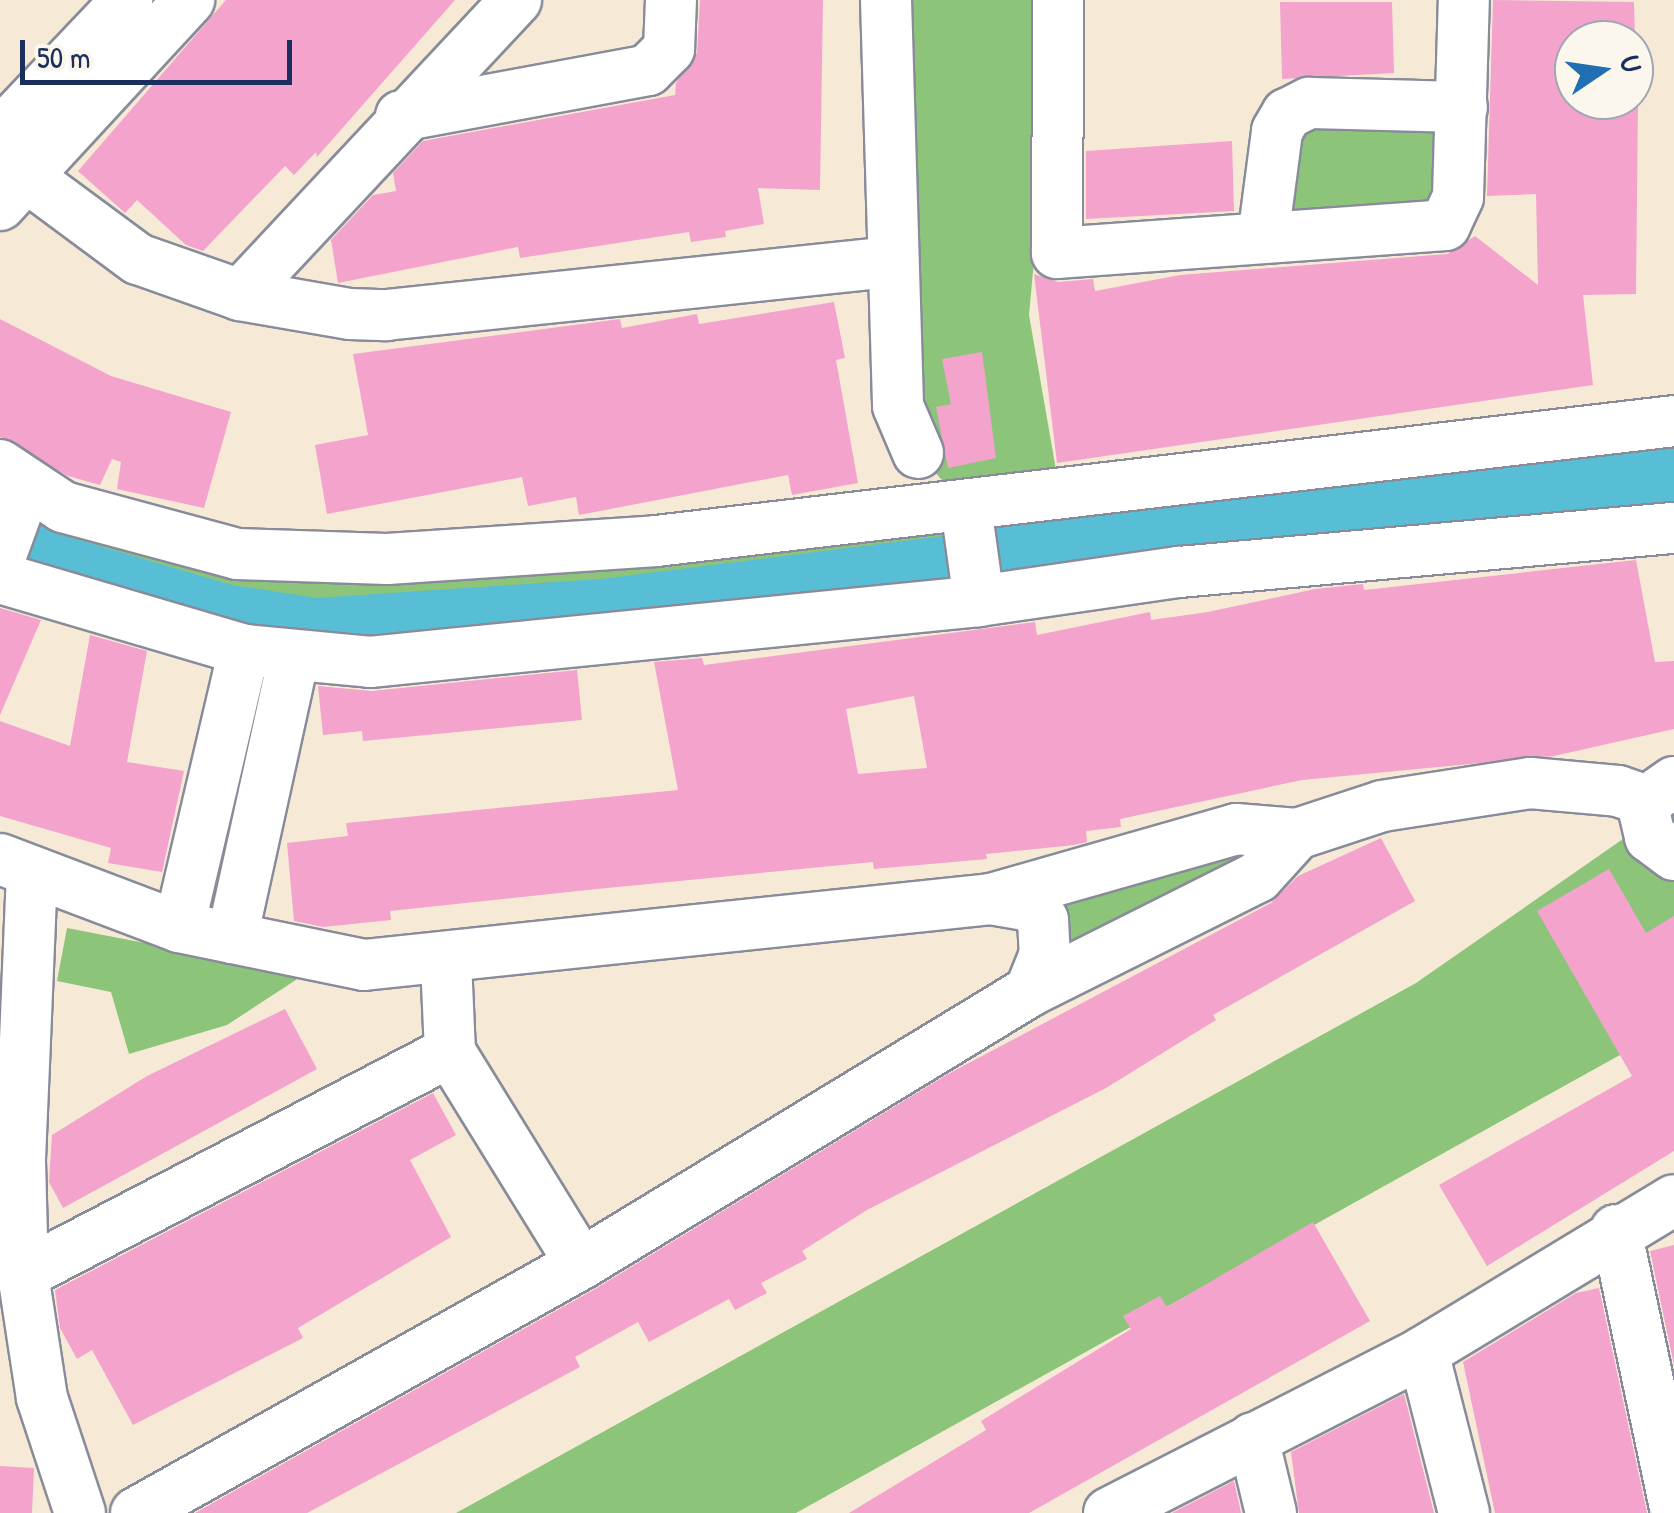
<!DOCTYPE html>
<html>
<head>
<meta charset="utf-8">
<style>
	body { margin:0 }
	#map { position:relative; width:1674px; height:1513px; overflow:hidden; background:#f6ead6; font-family:"Patrick Hand",sans-serif }
	div>[style] { position:absolute }
	.green>* { inset:0; background:#8cc57a }
	.water>* { inset:0; background:#58bed6 }
	.building>* { inset:0; background:#f4a3cd }
	.roads { filter:drop-shadow(2px 0 #888c9a) drop-shadow(-2px 0 #888c9a) drop-shadow(0 2px #888c9a) drop-shadow(0 -2px #888c9a) }
	.minor>* { height:50px; margin:-25px; padding:0 25px; transform-origin:25px; border-radius:25px; background:#fff }
	span { translate:-50% -50%; white-space:nowrap; text-align:center; line-height:1.15; -webkit-text-stroke:10px #fbf7ec; paint-order:stroke }
	.north { position:absolute; left:1554px; top:20px; width:100px; height:100px; box-sizing:border-box; background:#fbf7ec; border:2px solid #a1a7b3; border-radius:50%; rotate:77deg; font-size:28px; font-weight:700; line-height:40px; text-align:center; color:#1b2f5e }
	.north::after { content:''; display:block; margin:auto; width:35px; height:45px; background:#1f6fb2; clip-path:polygon(50% 0,100% 100%,50% 72%,0 100%) }
	.scale { position:absolute; left:20px; top:40px; width:272px; height:45px; box-sizing:border-box; border:5px solid #1b2f5e; border-top:0; padding-left:12px; font-size:30px; line-height:35px; white-space:nowrap; color:#1b2f5e; -webkit-text-stroke:8px #fbf7ec; paint-order:stroke }
</style>
</head>
<body>
<div id="map">
	<div class="green">
		<i style="clip-path:polygon(886px 0,1058px 0,1029px 315px,1060px 493px,1674px 421px,1674px 528px,969px 528px,886px 610px,66px 597px,0 465px,237px 554px,965px 506px,918px 453px)"></i>
		<i style="clip-path:polygon(1462px 107px,1458px 197px,1263px 238px,1277px 131px)"></i>
		<i style="clip-path:polygon(1674px 782px,1674px 1025px,796px 1513px,456px 1513px,1416px 983px,1646px 823px)"></i>
		<i style="clip-path:polygon(1297px 834px,1030px 991px,1031px 906px)"></i>
		<i style="clip-path:polygon(67px 928px,305px 974px,227px 1025px,129px 1054px,111px 992px,57px 981px)"></i>
	</div>
	<div class="water">
		<i style="clip-path:polygon(1674px 446px,1674px 515px,527px 632px,281px 641px,48px 571px,0 546px,0 501px,59px 534px,232px 585px,317px 598px,601px 579px,951px 535px,1082px 506px,1338px 486px)"></i>
	</div>
	<div class="building">
		<i style="clip-path:polygon(226px 0,455px 0,317px 157px,316px 152px,294px 175px,285px 166px,203px 251px,186px 245px,137px 200px,125px 213px,78px 171px)"></i>
		<i style="clip-path:polygon(700px 0,823px 0,820px 190px,758px 188px,764px 224px,725px 231px,726px 237px,691px 242px,689px 232px,520px 258px,518px 247px,338px 283px,331px 240px,373px 195px,396px 191px,393px 173px,423px 141px,675px 95px,676px 83px,697px 52px)"></i>
		<i style="clip-path:polygon(1493px 0,1634px 2px,1635px 40px,1574px 40px,1574px 100px,1638px 100px,1636px 294px,1583px 295px,1593px 385px,1057px 463px,1034px 274px,1058px 282px,1093px 279px,1095px 291px,1180px 275px,1447px 254px,1475px 236px,1538px 285px,1536px 194px,1487px 196px)"></i>
		<i style="clip-path:polygon(1280px 2px,1392px 2px,1394px 73px,1282px 79px)"></i>
		<i style="clip-path:polygon(1232px 141px,1234px 211px,1086px 219px,1086px 151px)"></i>
		<i style="clip-path:polygon(834px 302px,845px 358px,836px 360px,858px 483px,792px 495px,788px 475px,579px 515px,576px 497px,528px 506px,522px 477px,327px 514px,315px 445px,368px 435px,353px 354px,620px 319px,622px 328px,697px 314px,699px 324px)"></i>
		<i style="clip-path:polygon(0 319px,111px 376px,231px 412px,204px 508px,117px 489px,121px 462px,112px 459px,100px 485px,68px 476px,0 437px)"></i>
		<i style="clip-path:polygon(982px 352px,996px 458px,948px 468px,936px 407px,951px 404px,942px 359px)"></i>
		<i style="clip-path:polygon(evenodd,1636px 560px,1655px 662px,1674px 661px,1674px 729px,1554px 756px,1302px 780px,1120px 819px,1121px 827px,1086px 831px,1087px 842px,1074px 845px,986px 854px,987px 859px,874px 869px,873px 862px,597px 889px,390px 911px,391px 920px,323px 927px,294px 921px,287px 843px,348px 836px,346px 823px,678px 790px,654px 662px,702px 658px,704px 665px,1035px 622px,1037px 635px,1150px 612px,1151px 620px,1208px 612px,1315px 589px,1363px 584px,1364px 590px,1636px 560px,914px 696px,927px 768px,858px 774px,846px 709px,914px 696px)"></i>
		<i style="clip-path:polygon(0 608px,41px 620px,0 715px)"></i>
		<i style="clip-path:polygon(90px 635px,147px 651px,127px 762px,184px 771px,162px 872px,108px 863px,111px 848px,0 816px,0 721px,70px 746px)"></i>
		<i style="clip-path:polygon(577px 670px,582px 720px,363px 741px,362px 731px,323px 735px,318px 686px,372px 691px)"></i>
		<i style="clip-path:polygon(1381px 838px,1415px 901px,1213px 1015px,1216px 1020px,1106px 1088px,867px 1210px,802px 1251px,807px 1259px,761px 1283px,767px 1293px,735px 1310px,729px 1299px,649px 1342px,638px 1322px,575px 1357px,580px 1367px,307px 1513px,195px 1513px,595px 1289px,948px 1074px,1271px 903px,1298px 876px)"></i>
		<i style="clip-path:polygon(1609px 869px,1646px 933px,1674px 916px,1674px 1151px,1487px 1266px,1439px 1185px,1632px 1076px,1537px 911px)"></i>
		<i style="clip-path:polygon(285px 1009px,317px 1069px,63px 1208px,49px 1182px,52px 1135px,147px 1076px)"></i>
		<i style="clip-path:polygon(433px 1093px,456px 1135px,410px 1160px,451px 1237px,298px 1328px,303px 1338px,133px 1425px,92px 1350px,77px 1359px,60px 1328px,55px 1290px)"></i>
		<i style="clip-path:polygon(1313px 1222px,1370px 1321px,1029px 1513px,849px 1513px,986px 1430px,981px 1421px,1131px 1329px,1123px 1316px,1160px 1296px,1167px 1307px)"></i>
		<i style="clip-path:polygon(1674px 1245px,1674px 1365px,1650px 1251px)"></i>
		<i style="clip-path:polygon(1599px 1288px,1647px 1513px,1495px 1513px,1463px 1362px,1576px 1293px)"></i>
		<i style="clip-path:polygon(1404px 1394px,1434px 1513px,1299px 1513px,1291px 1452px)"></i>
		<i style="clip-path:polygon(0 1466px,34px 1468px,32px 1513px,0 1513px)"></i>
		<i style="clip-path:polygon(1234px 1481px,1241px 1513px,1172px 1513px)"></i>
	</div>
	<div class="roads">
		<div class="minor">
			<i style="left:886px;top:0;width:406px;rotate:88.3deg"></i>
			<i style="left:898px;top:406px;width:51px;rotate:66.9deg"></i>
			<i style="left:1058px;top:0;width:253px;rotate:90.2deg"></i>
			<i style="left:1057px;top:253px;width:389px;rotate:-4.1deg"></i>
			<i style="left:1445px;top:225px;width:31px;rotate:-65deg"></i>
			<i style="left:1458px;top:197px;width:197px;rotate:-88.3deg"></i>
			<i style="left:401px;top:116px;width:251px;rotate:-10.5deg"></i>
			<i style="left:648px;top:70px;width:30px;rotate:-45deg"></i>
			<i style="left:669px;top:49px;width:49px;rotate:-87.7deg"></i>
			<i style="left:0;top:134px;width:185px;rotate:-46.5deg"></i>
			<i style="left:0;top:157px;width:172px;rotate:36.5deg"></i>
			<i style="left:138px;top:259px;width:108px;rotate:19.4deg"></i>
			<i style="left:240px;top:295px;width:112px;rotate:9.8deg"></i>
			<i style="left:350px;top:314px;width:36px;rotate:2deg"></i>
			<i style="left:386px;top:315px;width:507px;rotate:-6deg"></i>
			<i style="left:0;top:205px;width:279px;rotate:-47.3deg"></i>
			<i style="left:1263px;top:238px;width:108px;rotate:-82.5deg"></i>
			<i style="left:1277px;top:131px;width:20px;rotate:-60deg"></i>
			<i style="left:1287px;top:114px;width:25px;rotate:-27deg"></i>
			<i style="left:1309px;top:103px;width:153px;rotate:1.5deg"></i>
			<i style="left:240px;top:295px;width:404px;rotate:-46.9deg"></i>
			<i style="left:0;top:465px;width:76px;rotate:33.7deg"></i>
			<i style="left:63px;top:507px;width:180px;rotate:15.1deg"></i>
			<i style="left:237px;top:554px;width:150px;rotate:1.9deg"></i>
			<i style="left:387px;top:559px;width:270px;rotate:-3.8deg"></i>
			<i style="left:656px;top:541px;width:1025px;rotate:-6.72deg"></i>
			<i style="left:966px;top:507px;width:95px;rotate:82.1deg"></i>
			<i style="left:0;top:558px;width:79px;rotate:-70deg"></i>
			<i style="left:0;top:578px;width:254px;rotate:16.4deg"></i>
			<i style="left:244px;top:650px;width:127px;rotate:5.4deg"></i>
			<i style="left:370px;top:662px;width:612px;rotate:-5.72deg"></i>
			<i style="left:979px;top:601px;width:202px;rotate:-8.3deg"></i>
			<i style="left:1179px;top:572px;width:497px;rotate:-5.1deg"></i>
			<i style="left:1674px;top:782px;width:33px;rotate:145deg"></i>
			<i style="left:1647px;top:801px;width:14px;rotate:98deg"></i>
			<i style="left:1645px;top:815px;width:23px;rotate:77deg"></i>
			<i style="left:1650px;top:837px;width:30px;rotate:37deg"></i>
			<i style="left:0;top:859px;width:191px;rotate:20.8deg"></i>
			<i style="left:179px;top:927px;width:189px;rotate:11.6deg"></i>
			<i style="left:364px;top:965px;width:630px;rotate:-6.01deg"></i>
			<i style="left:991px;top:899px;width:255px;rotate:-15.9deg"></i>
			<i style="left:1236px;top:829px;width:61px;rotate:4.7deg"></i>
			<i style="left:1297px;top:834px;width:89px;rotate:-18.2deg"></i>
			<i style="left:1382px;top:806px;width:150px;rotate:-8.8deg"></i>
			<i style="left:1530px;top:783px;width:88px;rotate:5.2deg"></i>
			<i style="left:1618px;top:791px;width:31px;rotate:19deg"></i>
			<i style="left:32px;top:873px;width:288px;rotate:92.4deg"></i>
			<i style="left:20px;top:1161px;width:113px;rotate:88.5deg"></i>
			<i style="left:23px;top:1274px;width:125px;rotate:81.3deg"></i>
			<i style="left:42px;top:1398px;width:121px;rotate:71.7deg"></i>
			<i style="left:991px;top:899px;width:41px;rotate:9.9deg"></i>
			<i style="left:1031px;top:906px;width:18px;rotate:49deg"></i>
			<i style="left:1043px;top:920px;width:34px;rotate:87deg"></i>
			<i style="left:1045px;top:954px;width:40px;rotate:112deg"></i>
			<i style="left:179px;top:927px;width:285px;rotate:-76.8deg"></i>
			<i style="left:232px;top:938px;width:285px;rotate:-77.6deg"></i>
			<i style="left:446px;top:961px;width:91px;rotate:87.5deg"></i>
			<i style="left:450px;top:1052px;width:249px;rotate:58.3deg"></i>
			<i style="left:1616px;top:1230px;width:280px;rotate:78deg"></i>
			<i style="left:23px;top:1274px;width:481px;rotate:-27.5deg"></i>
			<i style="left:1423px;top:1352px;width:166px;rotate:75.7deg"></i>
			<i style="left:1253px;top:1438px;width:77px;rotate:76.5deg"></i>
			<i style="left:136px;top:1513px;width:510px;rotate:-29.23deg"></i>
			<i style="left:581px;top:1264px;width:525px;rotate:-31.3deg"></i>
			<i style="left:1030px;top:991px;width:255px;rotate:-26.6deg"></i>
			<i style="left:1258px;top:877px;width:58px;rotate:-47.8deg"></i>
			<i style="left:1109px;top:1513px;width:353px;rotate:-27.1deg"></i>
			<i style="left:1423px;top:1352px;width:293px;rotate:-31.2deg"></i>
		</div>
	</div>
	<div class="north">U</div>
	<div class="scale">50 m</div>
</div>
</body>
</html>
